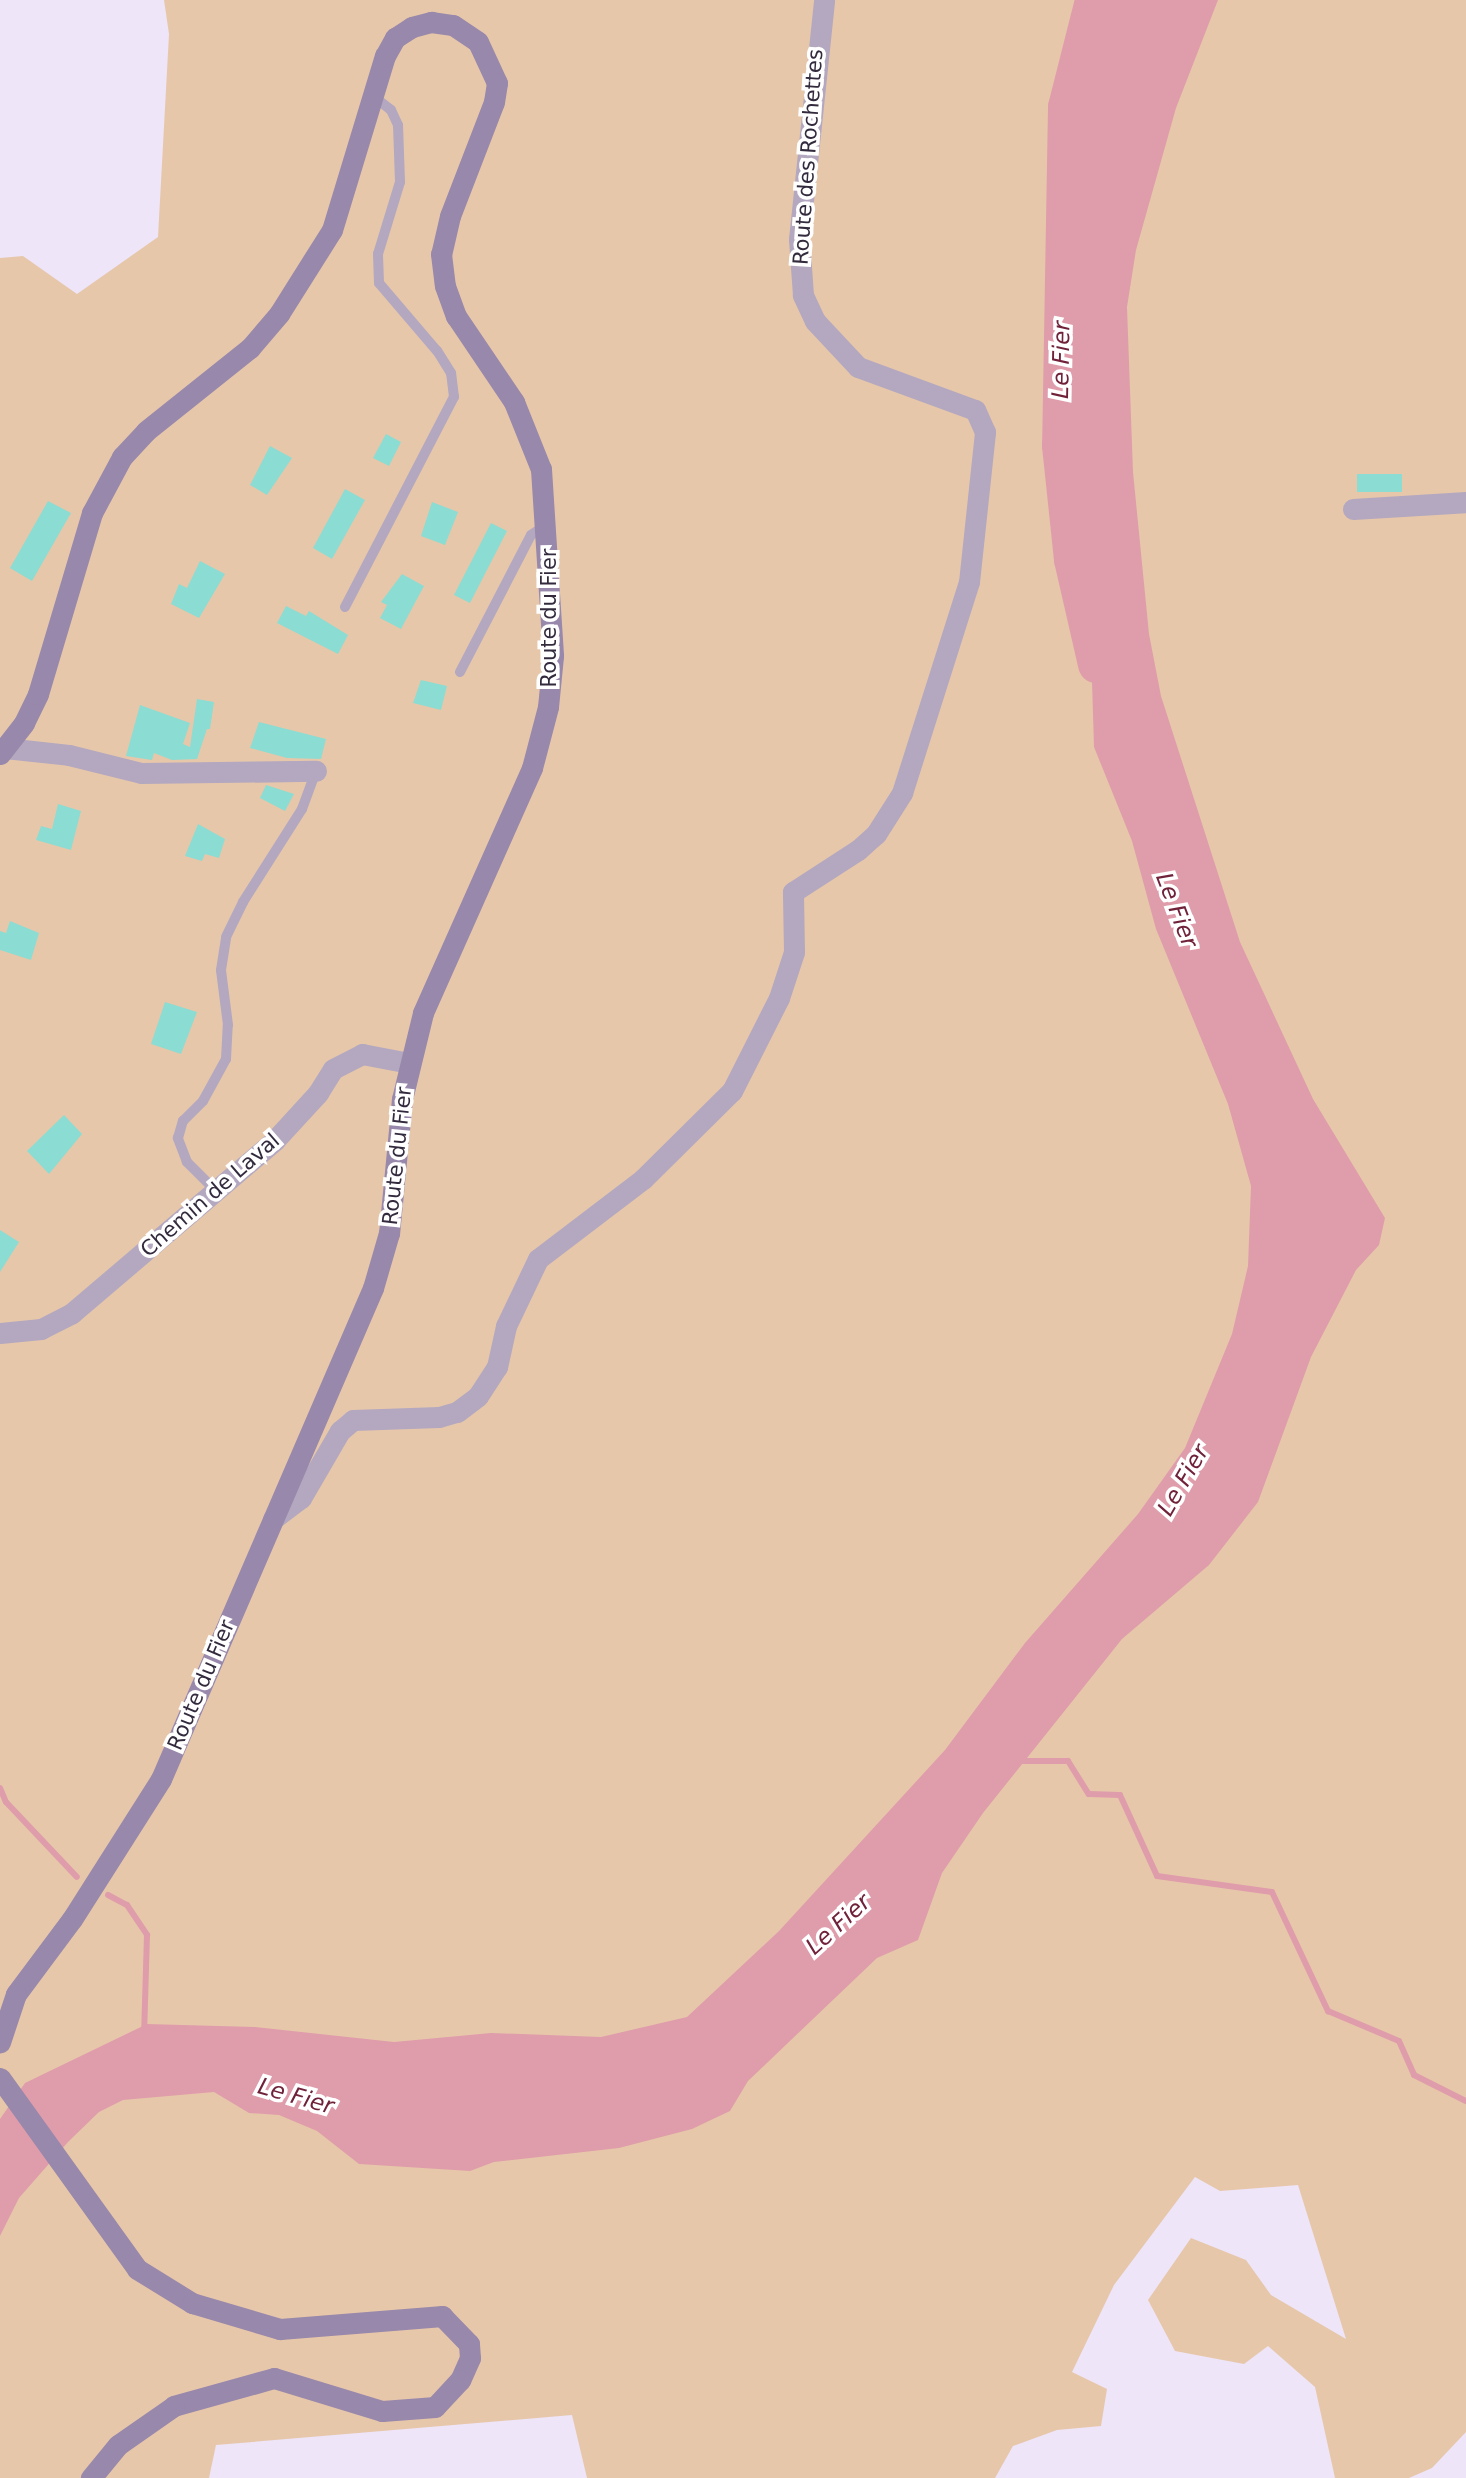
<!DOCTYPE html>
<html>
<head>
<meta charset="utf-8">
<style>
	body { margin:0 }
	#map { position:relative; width:1466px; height:2478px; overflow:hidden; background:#eee5f9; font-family:"DejaVu Sans",sans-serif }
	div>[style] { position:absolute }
	.green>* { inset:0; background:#e7c7aa }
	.water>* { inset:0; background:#df9dab }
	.stream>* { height:6px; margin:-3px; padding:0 3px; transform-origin:3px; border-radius:3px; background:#df9dab }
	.river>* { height:37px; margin:-18.5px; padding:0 18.5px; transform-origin:18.5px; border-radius:18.5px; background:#df9dab }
	.building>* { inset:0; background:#8bdcd2 }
	.service>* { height:10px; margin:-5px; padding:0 5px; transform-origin:5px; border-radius:5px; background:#b3a8c0 }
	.minor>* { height:21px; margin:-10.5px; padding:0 10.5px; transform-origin:10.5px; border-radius:10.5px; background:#b3a8c0 }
	.secondary>* { height:21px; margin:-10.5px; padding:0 10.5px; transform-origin:10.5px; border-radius:10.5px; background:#9888ab }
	span { translate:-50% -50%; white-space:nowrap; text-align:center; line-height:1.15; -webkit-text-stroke:7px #fff; paint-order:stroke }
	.street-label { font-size:21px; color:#332b3d }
	.water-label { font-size:23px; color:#70223a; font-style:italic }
</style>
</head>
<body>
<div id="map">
	<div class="green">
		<i style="clip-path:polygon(164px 0,1466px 0,1466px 2432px,1432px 2468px,1409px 2478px,1335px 2478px,1315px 2387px,1268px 2346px,1244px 2364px,1175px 2351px,1148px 2300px,1191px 2238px,1246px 2260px,1271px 2295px,1346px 2339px,1298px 2185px,1220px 2191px,1195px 2177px,1114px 2285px,1072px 2372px,1107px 2389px,1101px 2426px,1057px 2430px,1013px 2446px,995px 2478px,587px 2478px,572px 2415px,216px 2445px,209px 2478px,0 2478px,0 258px,23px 256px,77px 294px,158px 237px,169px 34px)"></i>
	</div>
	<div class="water">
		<i style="clip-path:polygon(1089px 0,1218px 0,1176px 108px,1136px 250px,1127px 307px,1133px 472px,1149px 634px,1161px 696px,1240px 942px,1313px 1099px,1385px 1218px,1379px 1245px,1356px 1270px,1311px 1357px,1258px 1502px,1209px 1565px,1122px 1639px,983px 1813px,942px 1873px,918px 1940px,877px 1958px,748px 2081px,730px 2111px,692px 2129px,619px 2148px,494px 2162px,470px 2171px,359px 2164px,317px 2131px,279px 2115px,249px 2113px,214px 2092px,123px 2100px,99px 2112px,68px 2142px,19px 2198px,0 2236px,0 2119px,25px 2083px,147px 2024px,255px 2027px,394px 2042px,491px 2033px,601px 2037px,687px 2017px,779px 1931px,945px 1750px,1025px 1643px,1138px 1514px,1185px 1448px,1232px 1334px,1248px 1266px,1251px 1186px,1228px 1104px,1156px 929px,1132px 841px,1094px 747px,1091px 649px,1074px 559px,1062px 444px,1072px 303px,1068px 106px)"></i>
	</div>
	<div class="stream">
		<i style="left:1019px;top:1761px;width:49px"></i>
		<i style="left:1068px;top:1761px;width:39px;rotate:58deg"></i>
		<i style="left:1089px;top:1794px;width:31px;rotate:2deg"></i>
		<i style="left:1120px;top:1795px;width:89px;rotate:65.4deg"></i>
		<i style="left:1157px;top:1876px;width:116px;rotate:7.9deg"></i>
		<i style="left:1272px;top:1892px;width:132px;rotate:64.8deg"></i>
		<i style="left:1328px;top:2011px;width:77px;rotate:22.9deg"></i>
		<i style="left:1399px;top:2041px;width:37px;rotate:66deg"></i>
		<i style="left:1414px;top:2075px;width:58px;rotate:26.6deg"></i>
		<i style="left:0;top:1788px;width:15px;rotate:67deg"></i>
		<i style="left:6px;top:1802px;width:103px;rotate:46.6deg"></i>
		<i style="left:108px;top:1895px;width:21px;rotate:28deg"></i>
		<i style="left:127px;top:1905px;width:36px;rotate:56deg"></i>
		<i style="left:147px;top:1935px;width:99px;rotate:91.7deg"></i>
	</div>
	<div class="river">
		<i style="left:1093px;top:0;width:110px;rotate:104.2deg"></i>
		<i style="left:1066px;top:107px;width:338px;rotate:91deg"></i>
		<i style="left:1060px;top:445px;width:115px;rotate:84deg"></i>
		<i style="left:1072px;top:559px;width:108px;rotate:77.1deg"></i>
	</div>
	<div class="building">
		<i style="clip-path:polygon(386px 434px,401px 442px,389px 466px,373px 458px)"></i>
		<i style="clip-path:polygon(270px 446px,292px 458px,267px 495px,250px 485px)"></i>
		<i style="clip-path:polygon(1357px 474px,1402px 474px,1402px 492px,1357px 492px)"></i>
		<i style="clip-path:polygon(345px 489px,365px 500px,332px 559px,313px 548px)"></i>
		<i style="clip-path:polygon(48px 501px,71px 513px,32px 581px,10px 568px)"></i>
		<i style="clip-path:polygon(432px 502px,458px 512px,445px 545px,421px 536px)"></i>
		<i style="clip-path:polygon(491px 523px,507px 531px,470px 603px,454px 595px)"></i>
		<i style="clip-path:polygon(200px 561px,225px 574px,199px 618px,171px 604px,179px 584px,187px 588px)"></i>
		<i style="clip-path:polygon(402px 574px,424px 586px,401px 629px,380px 618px,387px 605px,381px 602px)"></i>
		<i style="clip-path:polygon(286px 606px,306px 616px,309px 611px,348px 635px,338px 654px,277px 623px)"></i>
		<i style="clip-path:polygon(421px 680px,447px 686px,441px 710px,413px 703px)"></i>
		<i style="clip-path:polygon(197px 699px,214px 702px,210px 729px,207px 729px,197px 759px,172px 760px,154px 753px,152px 760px,126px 756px,140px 705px,190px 723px,183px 744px,190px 747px)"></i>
		<i style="clip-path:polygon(259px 722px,326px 739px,321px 759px,287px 758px,250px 748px)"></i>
		<i style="clip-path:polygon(266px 785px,294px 794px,285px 811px,260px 798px)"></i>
		<i style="clip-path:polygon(58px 804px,81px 811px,71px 850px,36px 840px,41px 826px,52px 829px)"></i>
		<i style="clip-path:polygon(198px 824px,225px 839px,219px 858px,205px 854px,202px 861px,185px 856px)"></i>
		<i style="clip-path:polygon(10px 921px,39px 933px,31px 960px,0 950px,0 931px,6px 933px)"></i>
		<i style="clip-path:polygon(165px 1002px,197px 1012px,181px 1054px,151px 1044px)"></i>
		<i style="clip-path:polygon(64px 1115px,82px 1134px,49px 1174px,27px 1151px)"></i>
		<i style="clip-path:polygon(0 1230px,19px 1242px,0 1272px)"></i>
	</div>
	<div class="service">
		<i style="left:345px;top:607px;width:237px;rotate:-62.6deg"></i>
		<i style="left:454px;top:397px;width:24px;rotate:-97deg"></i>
		<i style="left:451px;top:373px;width:26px;rotate:-122deg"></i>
		<i style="left:437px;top:351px;width:89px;rotate:-130.5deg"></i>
		<i style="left:379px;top:283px;width:29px;rotate:-92deg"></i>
		<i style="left:378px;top:254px;width:75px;rotate:-73deg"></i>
		<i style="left:400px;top:182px;width:57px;rotate:-92deg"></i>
		<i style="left:398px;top:125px;width:17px;rotate:-115deg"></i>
		<i style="left:391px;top:110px;width:24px;rotate:-142deg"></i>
		<i style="left:460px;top:672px;width:154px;rotate:-62.6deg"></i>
		<i style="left:531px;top:535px;width:17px;rotate:-33deg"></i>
		<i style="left:215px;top:1190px;width:40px;rotate:-135deg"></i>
		<i style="left:187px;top:1162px;width:26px;rotate:-111deg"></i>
		<i style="left:178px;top:1138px;width:18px;rotate:-74deg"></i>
		<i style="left:183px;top:1121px;width:28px;rotate:-45deg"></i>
		<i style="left:203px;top:1101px;width:48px;rotate:-61.3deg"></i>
		<i style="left:226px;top:1059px;width:34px;rotate:-87deg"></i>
		<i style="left:228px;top:1025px;width:55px;rotate:-97.3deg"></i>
		<i style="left:221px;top:970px;width:33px;rotate:-81deg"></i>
		<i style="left:226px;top:937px;width:39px;rotate:-64deg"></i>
		<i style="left:243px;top:902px;width:110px;rotate:-57.6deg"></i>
		<i style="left:302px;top:809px;width:40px;rotate:-69.8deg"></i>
	</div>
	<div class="minor">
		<i style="left:1353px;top:509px;width:113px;rotate:-3.5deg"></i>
		<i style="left:5px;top:748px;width:64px;rotate:6.2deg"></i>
		<i style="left:69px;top:755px;width:74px;rotate:14deg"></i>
		<i style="left:141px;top:773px;width:175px;rotate:-0.7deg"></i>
		<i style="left:0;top:1333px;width:41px;rotate:-5.6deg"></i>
		<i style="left:41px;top:1329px;width:35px;rotate:-27deg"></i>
		<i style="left:72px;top:1313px;width:267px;rotate:-40.4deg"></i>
		<i style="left:275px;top:1140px;width:64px;rotate:-47.5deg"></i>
		<i style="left:318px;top:1093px;width:28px;rotate:-58deg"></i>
		<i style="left:333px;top:1069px;width:33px;rotate:-27deg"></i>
		<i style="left:362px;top:1054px;width:48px;rotate:10.8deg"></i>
		<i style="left:273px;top:1519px;width:35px;rotate:-37deg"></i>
		<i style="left:301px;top:1498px;width:78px;rotate:-59.8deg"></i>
		<i style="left:340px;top:1431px;width:17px;rotate:-40deg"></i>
		<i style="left:353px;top:1420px;width:86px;rotate:-2deg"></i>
		<i style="left:439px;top:1417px;width:19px;rotate:-16deg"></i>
		<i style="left:457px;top:1412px;width:26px;rotate:-37deg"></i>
		<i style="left:478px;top:1396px;width:35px;rotate:-57deg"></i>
		<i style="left:497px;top:1367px;width:42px;rotate:-77.6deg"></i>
		<i style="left:506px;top:1326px;width:74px;rotate:-64.5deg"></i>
		<i style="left:538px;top:1259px;width:132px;rotate:-37.3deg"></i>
		<i style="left:643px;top:1179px;width:125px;rotate:-44.7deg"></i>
		<i style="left:732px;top:1091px;width:104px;rotate:-63.2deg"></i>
		<i style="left:779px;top:998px;width:48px;rotate:-71.9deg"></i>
		<i style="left:794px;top:952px;width:60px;rotate:-91deg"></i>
		<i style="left:793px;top:892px;width:77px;rotate:-32.9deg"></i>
		<i style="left:858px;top:850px;width:24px;rotate:-42deg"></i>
		<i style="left:876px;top:834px;width:49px;rotate:-57.6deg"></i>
		<i style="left:902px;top:793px;width:221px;rotate:-72.4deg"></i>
		<i style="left:969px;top:582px;width:151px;rotate:-83.9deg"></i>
		<i style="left:985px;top:432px;width:24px;rotate:-114deg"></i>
		<i style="left:975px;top:410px;width:125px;rotate:-159.8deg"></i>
		<i style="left:858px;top:367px;width:63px;rotate:-133.1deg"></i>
		<i style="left:815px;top:321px;width:29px;rotate:-115deg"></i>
		<i style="left:803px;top:295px;width:56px;rotate:-94.1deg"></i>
		<i style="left:799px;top:239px;width:240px;rotate:-84deg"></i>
	</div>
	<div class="secondary">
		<i style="left:0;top:754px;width:39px;rotate:-52deg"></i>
		<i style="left:24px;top:723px;width:32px;rotate:-64deg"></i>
		<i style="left:38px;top:694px;width:189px;rotate:-73.4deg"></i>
		<i style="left:92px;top:513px;width:64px;rotate:-61.8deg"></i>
		<i style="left:122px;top:457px;width:35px;rotate:-47deg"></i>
		<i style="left:146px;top:431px;width:133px;rotate:-38.6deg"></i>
		<i style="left:250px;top:348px;width:45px;rotate:-49.5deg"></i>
		<i style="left:279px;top:314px;width:99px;rotate:-57.8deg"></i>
		<i style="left:332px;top:230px;width:182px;rotate:-73.1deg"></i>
		<i style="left:385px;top:56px;width:21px;rotate:-61deg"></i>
		<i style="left:395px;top:38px;width:20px;rotate:-33deg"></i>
		<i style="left:412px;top:27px;width:20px;rotate:-15deg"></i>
		<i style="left:431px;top:22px;width:22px;rotate:8deg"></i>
		<i style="left:453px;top:25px;width:30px;rotate:34deg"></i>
		<i style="left:478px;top:42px;width:45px;rotate:65.1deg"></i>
		<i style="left:497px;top:83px;width:19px;rotate:99deg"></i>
		<i style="left:494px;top:102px;width:122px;rotate:111.1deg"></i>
		<i style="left:450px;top:216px;width:39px;rotate:103deg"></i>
		<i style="left:441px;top:254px;width:32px;rotate:83deg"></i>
		<i style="left:445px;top:286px;width:32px;rotate:70deg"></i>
		<i style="left:456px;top:316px;width:104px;rotate:56deg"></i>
		<i style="left:514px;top:402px;width:72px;rotate:68.1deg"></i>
		<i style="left:541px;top:469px;width:187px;rotate:86.3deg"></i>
		<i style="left:553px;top:656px;width:51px;rotate:95.6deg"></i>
		<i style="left:548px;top:707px;width:63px;rotate:104.7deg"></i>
		<i style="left:532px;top:768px;width:268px;rotate:114deg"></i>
		<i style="left:423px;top:1013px;width:89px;rotate:103.7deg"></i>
		<i style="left:402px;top:1099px;width:135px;rotate:95.5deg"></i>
		<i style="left:389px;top:1233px;width:57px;rotate:106.2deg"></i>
		<i style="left:373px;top:1288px;width:535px;rotate:113.35deg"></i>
		<i style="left:161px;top:1779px;width:166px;rotate:122.4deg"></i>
		<i style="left:72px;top:1919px;width:94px;rotate:126.7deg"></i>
		<i style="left:16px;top:1994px;width:51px;rotate:108.4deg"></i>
		<i style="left:0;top:2078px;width:235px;rotate:54.3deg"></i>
		<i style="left:137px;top:2269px;width:65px;rotate:31.7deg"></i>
		<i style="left:192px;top:2303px;width:92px;rotate:16.5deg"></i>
		<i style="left:280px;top:2329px;width:163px;rotate:-4.6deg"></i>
		<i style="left:442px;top:2316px;width:39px;rotate:46deg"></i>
		<i style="left:469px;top:2344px;width:14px;rotate:86deg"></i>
		<i style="left:470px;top:2358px;width:24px;rotate:114deg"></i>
		<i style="left:460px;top:2380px;width:37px;rotate:133deg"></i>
		<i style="left:435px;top:2407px;width:53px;rotate:175.7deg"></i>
		<i style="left:382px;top:2411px;width:113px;rotate:-163deg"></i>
		<i style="left:274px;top:2378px;width:104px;rotate:164.4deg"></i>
		<i style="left:174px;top:2406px;width:68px;rotate:145.1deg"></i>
		<i style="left:118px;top:2445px;width:43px;rotate:129.3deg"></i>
	</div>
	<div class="street-label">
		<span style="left:808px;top:157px;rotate:-86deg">Route des Rochettes</span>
		<span style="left:549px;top:618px;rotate:-90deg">Route du Fier</span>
		<span style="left:397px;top:1156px;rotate:-84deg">Route du Fier</span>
		<span style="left:210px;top:1195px;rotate:-41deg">Chemin de Laval</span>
		<span style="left:201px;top:1685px;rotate:-67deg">Route du Fier</span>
	</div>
	<div class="water-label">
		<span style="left:1061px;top:360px;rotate:-89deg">Le Fier</span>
		<span style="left:1177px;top:910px;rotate:69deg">Le Fier</span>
		<span style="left:1183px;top:1480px;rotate:-60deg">Le Fier</span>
		<span style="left:838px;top:1924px;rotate:-42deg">Le Fier</span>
		<span style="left:296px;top:2096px;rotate:16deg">Le Fier</span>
	</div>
</div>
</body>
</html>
